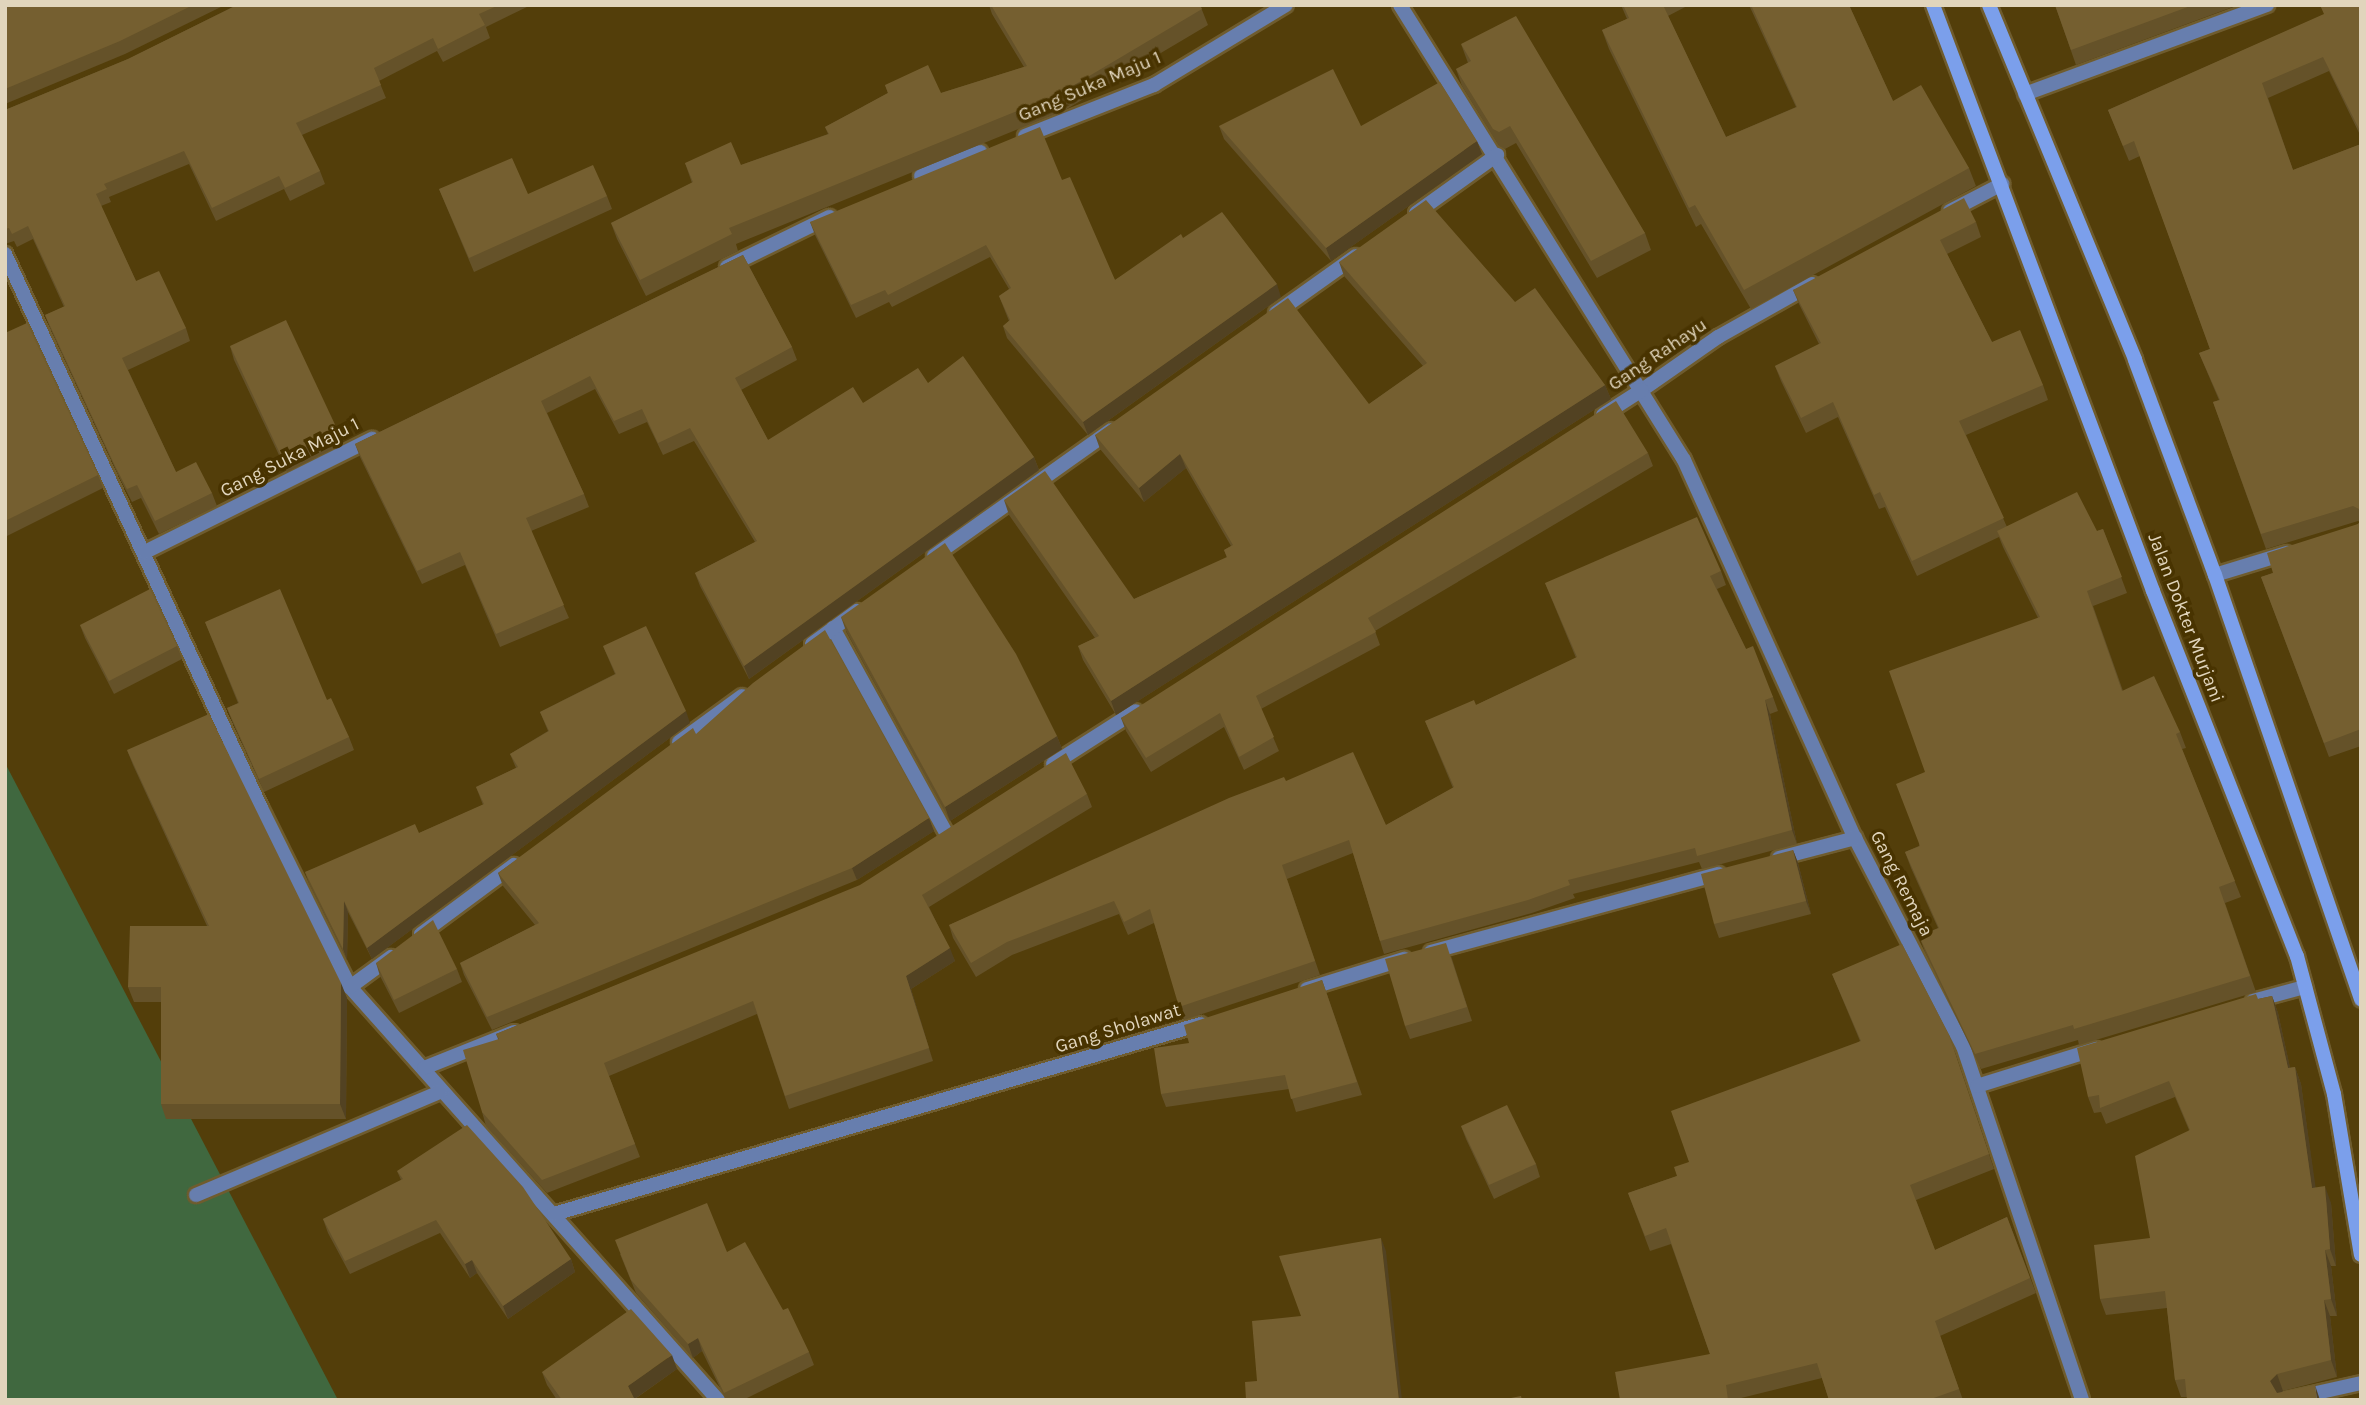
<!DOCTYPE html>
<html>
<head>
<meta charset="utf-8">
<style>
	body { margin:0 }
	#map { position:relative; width:2366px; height:1405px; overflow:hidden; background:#533e0a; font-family:Karla,sans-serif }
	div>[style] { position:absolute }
	.green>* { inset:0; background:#40683f }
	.roads { filter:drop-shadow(2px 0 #6f5c2e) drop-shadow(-2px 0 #6f5c2e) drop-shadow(0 2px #6f5c2e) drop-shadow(0 -2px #6f5c2e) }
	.service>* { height:14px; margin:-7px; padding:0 7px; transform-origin:7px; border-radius:7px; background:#677eae }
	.minor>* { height:14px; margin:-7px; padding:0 7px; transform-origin:7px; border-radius:7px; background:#677eae }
	.tertiary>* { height:14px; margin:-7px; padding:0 7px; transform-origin:7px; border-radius:7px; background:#677eae }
	.secondary>* { height:14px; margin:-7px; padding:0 7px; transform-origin:7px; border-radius:7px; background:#7b9feb }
	.wall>* { inset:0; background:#655229 }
	.shaded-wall>* { inset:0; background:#524222 }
	.building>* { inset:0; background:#755f30 }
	span { translate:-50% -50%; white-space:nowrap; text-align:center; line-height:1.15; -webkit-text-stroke:7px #483300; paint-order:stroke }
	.street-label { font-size:19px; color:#e1d5bc }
	.frame { position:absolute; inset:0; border:7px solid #e1d5bc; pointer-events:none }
</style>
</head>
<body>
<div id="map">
	<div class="green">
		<i style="clip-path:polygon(5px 763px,338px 1400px,5px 1400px)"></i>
	</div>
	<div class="roads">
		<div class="service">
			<i style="left:1950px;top:211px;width:59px;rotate:-27.4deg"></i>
			<i style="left:1642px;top:390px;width:93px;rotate:-34.9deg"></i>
			<i style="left:1718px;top:337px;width:108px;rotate:-29.4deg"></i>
		</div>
		<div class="minor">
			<i style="left:1400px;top:5px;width:536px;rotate:58.03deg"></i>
			<i style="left:1684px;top:460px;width:415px;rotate:65.7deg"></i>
			<i style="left:1855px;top:838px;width:234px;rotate:62.6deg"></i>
			<i style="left:1963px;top:1046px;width:373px;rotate:71.4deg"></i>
			<i style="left:2025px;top:94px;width:258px;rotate:-20.2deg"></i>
			<i style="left:1025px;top:136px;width:139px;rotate:-21.6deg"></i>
			<i style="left:1154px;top:85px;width:154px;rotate:-31.2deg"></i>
			<i style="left:921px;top:176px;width:64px;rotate:-22.1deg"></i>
			<i style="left:1416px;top:213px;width:100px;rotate:-35.6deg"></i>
			<i style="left:5px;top:254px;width:610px;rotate:65.2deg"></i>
			<i style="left:261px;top:808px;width:200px;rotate:63.6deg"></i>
			<i style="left:350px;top:987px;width:553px;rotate:48.3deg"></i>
			<i style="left:727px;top:267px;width:114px;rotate:-26.1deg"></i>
			<i style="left:1276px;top:313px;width:98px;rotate:-35.5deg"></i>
			<i style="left:1603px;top:415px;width:46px;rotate:-32.7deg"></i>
			<i style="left:145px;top:552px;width:254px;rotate:-26.5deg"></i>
			<i style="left:934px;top:556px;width:217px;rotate:-35.4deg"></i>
			<i style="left:833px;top:628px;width:234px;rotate:61.1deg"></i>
			<i style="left:812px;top:644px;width:56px;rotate:-36.3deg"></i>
			<i style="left:679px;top:742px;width:78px;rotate:-36.1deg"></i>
			<i style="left:1053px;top:764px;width:98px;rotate:-32.6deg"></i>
			<i style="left:1779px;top:858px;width:79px;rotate:-14.7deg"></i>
			<i style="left:421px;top:934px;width:116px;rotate:-36.6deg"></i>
			<i style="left:1431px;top:952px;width:298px;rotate:-15.2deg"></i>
			<i style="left:350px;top:987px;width:51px;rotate:-36.2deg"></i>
			<i style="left:1307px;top:989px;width:102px;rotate:-17.2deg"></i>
			<i style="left:2253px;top:1001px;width:54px;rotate:-15.1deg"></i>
			<i style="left:424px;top:1068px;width:97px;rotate:-21.8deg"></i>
			<i style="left:1977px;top:1086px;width:125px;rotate:-17.3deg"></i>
			<i style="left:196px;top:1195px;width:265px;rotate:-22.9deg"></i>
			<i style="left:554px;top:1214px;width:674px;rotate:-16.37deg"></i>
			<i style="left:2285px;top:1400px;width:78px;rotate:-12.6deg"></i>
		</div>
		<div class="tertiary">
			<i style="left:2215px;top:575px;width:75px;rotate:-17deg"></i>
		</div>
		<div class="secondary">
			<i style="left:1933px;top:5px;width:626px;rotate:69.42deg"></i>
			<i style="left:2153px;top:591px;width:392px;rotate:68.5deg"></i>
			<i style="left:2297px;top:956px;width:143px;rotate:75deg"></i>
			<i style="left:2334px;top:1094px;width:163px;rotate:80.5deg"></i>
			<i style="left:1989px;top:5px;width:384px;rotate:67.6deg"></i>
			<i style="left:2135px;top:360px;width:229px;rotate:69.6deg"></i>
			<i style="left:2215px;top:575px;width:449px;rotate:71deg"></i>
		</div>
	</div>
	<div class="wall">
		<i style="clip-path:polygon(5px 5px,225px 5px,125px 54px,5px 104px)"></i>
		<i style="clip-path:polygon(237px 5px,531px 5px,486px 27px,490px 38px,443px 62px,437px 51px,379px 81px,386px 98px,302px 135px,320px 171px,325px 184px,290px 201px,284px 189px,216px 221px,189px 164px,109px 197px,111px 202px,101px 206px,136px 281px,186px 328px,190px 341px,128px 370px,176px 472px,212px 493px,217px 506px,159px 534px,141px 498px,132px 502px,120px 479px,50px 328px,45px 315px,64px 307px,33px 239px,17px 247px,14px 241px,5px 244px,5px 110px,128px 59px)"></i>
		<i style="clip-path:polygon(989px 5px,1200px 5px,1208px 25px,1065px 110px,736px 244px,738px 251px,646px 296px,617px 239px,611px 223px,692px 183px,685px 163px,741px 165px,828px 134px,825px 127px,888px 93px,885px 85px,941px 93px,1024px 67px,992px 14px)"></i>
		<i style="clip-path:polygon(1621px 5px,1689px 5px,1668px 16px,1726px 137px,1796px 107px,1749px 5px,1849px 5px,1893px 101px,1969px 168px,1976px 186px,1751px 309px,1701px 224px,1696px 227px,1609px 49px,1602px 30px,1627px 19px)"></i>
		<i style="clip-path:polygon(2055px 5px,2238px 5px,2076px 65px)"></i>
		<i style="clip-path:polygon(2361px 5px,2361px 137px,2329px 71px,2268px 98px,2293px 170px,2361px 144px,2361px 746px,2329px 757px,2261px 577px,2273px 573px,2358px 524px,2360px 522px,2358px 521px,2266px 549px,2213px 402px,2219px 400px,2199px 353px,2210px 349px,2140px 156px,2129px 161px,2108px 110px,2323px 15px)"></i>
		<i style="clip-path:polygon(1461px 44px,1645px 233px,1651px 250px,1597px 278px,1516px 143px,1505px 149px,1499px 146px,1462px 86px,1456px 69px,1468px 63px)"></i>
		<i style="clip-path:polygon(1219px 126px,1361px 126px,1482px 154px,1331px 261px,1224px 139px)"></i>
		<i style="clip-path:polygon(1062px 180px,1115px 280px,1183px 238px,1281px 297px,1088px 435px,1007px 338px,1003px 326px,1009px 321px,999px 296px,1009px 289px,990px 257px,892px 307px,889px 302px,856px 318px,815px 235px,810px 222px)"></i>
		<i style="clip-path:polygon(439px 189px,528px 194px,607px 196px,612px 209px,474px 272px)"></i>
		<i style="clip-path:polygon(1976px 222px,1981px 237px,1947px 254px,1992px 342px,2043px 385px,2048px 400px,1966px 435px,2007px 527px,2097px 531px,2103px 529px,2127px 593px,2093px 606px,2123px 691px,2180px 732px,2186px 748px,2182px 749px,2241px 897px,2225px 903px,2256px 992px,2079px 1045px,2078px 1040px,1981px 1069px,1925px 952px,1919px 936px,1938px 928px,1911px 868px,1905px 852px,1919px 846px,1925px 772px,2038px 618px,2003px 547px,1999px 537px,1917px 576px,1885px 507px,1879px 509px,1838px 417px,1806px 433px,1781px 381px,1775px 366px,1819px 344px,1799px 304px,1793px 290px)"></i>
		<i style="clip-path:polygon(743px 255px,792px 347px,797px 360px,741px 390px,768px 440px,863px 403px,928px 383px,1034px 457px,1039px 470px,749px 679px,700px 586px,695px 573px,755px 542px,694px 441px,663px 455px,647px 422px,619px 434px,595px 389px,547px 413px,584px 494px,589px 507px,531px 531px,569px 618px,500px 647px,465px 565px,422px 584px,360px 457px,355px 444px)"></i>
		<i style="clip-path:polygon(1339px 262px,1515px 302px,1605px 385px,1611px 399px,1116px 715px,1083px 660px,1078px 646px,1095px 638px,1009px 515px,1004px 500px,1134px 599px,1227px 558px,1224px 550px,1231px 546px,1186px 468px,1144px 502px,1100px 449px,1095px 435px,1369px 404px,1423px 366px,1344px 276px)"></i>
		<i style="clip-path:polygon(5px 333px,98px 475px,103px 488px,5px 537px)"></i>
		<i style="clip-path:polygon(230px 346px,338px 431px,343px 444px,287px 472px,234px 360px)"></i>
		<i style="clip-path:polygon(1648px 453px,1653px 466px,1375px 631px,1380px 645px,1261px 709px,1279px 751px,1244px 770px,1224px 727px,1151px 772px,1126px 731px,1121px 718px)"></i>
		<i style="clip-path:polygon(1721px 571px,1726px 585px,1717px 589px,1746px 649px,1773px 697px,1778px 711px,1770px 714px,1797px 844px,1702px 869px,1699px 862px,1573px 894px,1575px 898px,1532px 913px,1384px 954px,1353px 853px,1287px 879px,1320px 975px,1184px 1020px,1154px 923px,1128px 935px,1119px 914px,1012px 955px,976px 977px,953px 938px,949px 925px,1286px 781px,1386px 825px,1453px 788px,1425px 721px,1476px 705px,1576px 658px,1545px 583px)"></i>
		<i style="clip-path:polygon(841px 617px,1057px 736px,1062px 749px,950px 821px,846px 631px)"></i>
		<i style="clip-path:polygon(205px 622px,327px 700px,349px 737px,354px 750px,264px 792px,232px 721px,227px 708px,238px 703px)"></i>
		<i style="clip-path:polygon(80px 625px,177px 646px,182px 659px,114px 694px,85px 638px)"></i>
		<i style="clip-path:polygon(603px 646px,690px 723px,372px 959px,348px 912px,347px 960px,309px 884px,305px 872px,419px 833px,483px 805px,476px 787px,516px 768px,510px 754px,548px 731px,540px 712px,615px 674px)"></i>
		<i style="clip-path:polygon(696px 734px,934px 831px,857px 880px,492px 1030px,464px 975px,460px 963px,535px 925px,503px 886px,498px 873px)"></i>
		<i style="clip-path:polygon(127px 750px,347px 998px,346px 1119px,166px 1119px,161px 1104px,161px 1002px,134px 1002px,128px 987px,207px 926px,133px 765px)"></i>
		<i style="clip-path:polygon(1087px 794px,1092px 807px,929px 907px,955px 961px,911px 989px,933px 1061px,789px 1109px,757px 1014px,609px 1076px,640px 1157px,547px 1193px,486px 1126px,482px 1112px,498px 1039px,496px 1034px)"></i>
		<i style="clip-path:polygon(1793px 850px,1798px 863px,1811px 914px,1719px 938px,1714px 924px)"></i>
		<i style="clip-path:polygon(1451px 956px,1472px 1021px,1410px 1039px,1405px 1026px)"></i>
		<i style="clip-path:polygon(376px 963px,457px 969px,462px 982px,399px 1013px,380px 976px)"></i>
		<i style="clip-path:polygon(1832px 974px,1949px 1035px,1994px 1169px,1916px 1200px,1935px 1250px,2007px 1217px,2036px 1293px,1940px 1336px,1963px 1400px,1829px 1400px,1822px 1378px,1733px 1400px,1620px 1400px,1710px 1354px,1671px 1244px,1650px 1251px,1628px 1193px,1677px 1176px,1689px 1162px,1860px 1041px)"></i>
		<i style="clip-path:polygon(1322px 980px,1362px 1095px,1296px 1112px,1289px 1089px,1166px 1107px,1161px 1094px,1189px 1043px)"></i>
		<i style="clip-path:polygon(2272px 996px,2278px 1013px,2290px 1068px,2295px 1067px,2301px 1084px,2315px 1187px,2331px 1203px,2336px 1266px,2331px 1266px,2337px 1316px,2330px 1316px,2337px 1377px,2283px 1391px,2282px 1392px,2320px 1400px,2181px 1397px,2175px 1380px,2167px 1308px,2106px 1315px,2100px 1299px,2150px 1238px,2189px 1130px,2175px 1097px,2106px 1124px,2101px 1112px,2094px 1113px,2088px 1097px,2258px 999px)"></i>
		<i style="clip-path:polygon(1461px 1126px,1536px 1164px,1540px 1177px,1494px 1199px,1466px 1139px)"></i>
		<i style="clip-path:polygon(397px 1171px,571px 1259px,575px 1272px,508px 1319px,477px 1273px,470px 1278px,440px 1233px,350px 1274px,328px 1233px,323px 1219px,401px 1180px)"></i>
		<i style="clip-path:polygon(727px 1252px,783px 1310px,809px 1352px,814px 1365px,743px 1400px,726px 1400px,702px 1351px,693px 1358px,636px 1293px,620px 1254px)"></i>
		<i style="clip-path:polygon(677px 1369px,635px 1399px,635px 1400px,557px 1400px,547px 1385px,542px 1372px)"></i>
	</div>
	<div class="shaded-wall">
		<i style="clip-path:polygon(1477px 141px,1482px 154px,1331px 261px,1326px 248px)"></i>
		<i style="clip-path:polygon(1277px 284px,1281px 297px,1088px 435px,1083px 422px)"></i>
		<i style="clip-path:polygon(1605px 385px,1611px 399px,1116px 715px,1111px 701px)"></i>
		<i style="clip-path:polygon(1180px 454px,1186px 468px,1144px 502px,1139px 488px)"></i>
		<i style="clip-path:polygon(1034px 457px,1039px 470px,749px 679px,744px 666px)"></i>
		<i style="clip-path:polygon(1765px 700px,1770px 714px,1797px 844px,1792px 830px)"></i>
		<i style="clip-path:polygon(686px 711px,690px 723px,372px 959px,367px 948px)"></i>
		<i style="clip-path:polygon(1057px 736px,1062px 749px,950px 821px,945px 807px)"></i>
		<i style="clip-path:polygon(929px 818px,934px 831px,857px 880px,852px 868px)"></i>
		<i style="clip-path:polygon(1793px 850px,1798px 863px,1811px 914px,1806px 901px)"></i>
		<i style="clip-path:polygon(344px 901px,348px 912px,347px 960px,343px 949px)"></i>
		<i style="clip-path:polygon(950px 948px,955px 961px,911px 989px,933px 1061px,906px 976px)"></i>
		<i style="clip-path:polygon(341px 983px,347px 998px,346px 1119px,340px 1104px)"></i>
		<i style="clip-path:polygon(2272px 996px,2278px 1013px,2294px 1085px,2288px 1068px)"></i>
		<i style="clip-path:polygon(2295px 1067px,2301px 1084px,2318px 1204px,2312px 1188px)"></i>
		<i style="clip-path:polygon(2325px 1186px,2331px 1203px,2336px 1266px,2330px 1249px)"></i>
		<i style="clip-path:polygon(1381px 1238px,1386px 1251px,1402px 1400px,1399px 1400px)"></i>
		<i style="clip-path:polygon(2325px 1250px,2331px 1266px,2337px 1316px,2331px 1299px)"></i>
		<i style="clip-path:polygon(571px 1259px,575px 1272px,508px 1319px,503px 1306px)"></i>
		<i style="clip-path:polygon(472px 1260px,477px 1273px,470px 1278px,465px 1264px)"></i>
		<i style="clip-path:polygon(2324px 1300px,2330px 1316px,2337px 1377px,2331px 1360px)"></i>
		<i style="clip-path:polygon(698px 1338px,702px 1351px,693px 1358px,688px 1344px)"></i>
		<i style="clip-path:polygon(672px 1355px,677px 1369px,633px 1400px,628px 1386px)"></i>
		<i style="clip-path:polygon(2277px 1374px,2283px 1391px,2276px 1398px,2270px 1381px)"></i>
		<i style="clip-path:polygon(2315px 1385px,2320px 1400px,2317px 1400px)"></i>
	</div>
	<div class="building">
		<i style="clip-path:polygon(5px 5px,193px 5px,120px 41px,5px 89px)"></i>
		<i style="clip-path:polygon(237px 5px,499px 5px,479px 14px,485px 25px,438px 49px,433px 38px,374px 68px,381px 85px,296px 123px,320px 171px,285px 188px,279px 176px,212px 208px,184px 151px,104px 184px,107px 189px,96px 194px,136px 281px,159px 271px,186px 328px,122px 358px,176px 472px,196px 462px,212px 493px,155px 521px,137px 485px,127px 489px,115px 466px,45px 315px,65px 306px,28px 226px,12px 234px,9px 228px,5px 229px,5px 110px,128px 59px)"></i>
		<i style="clip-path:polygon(991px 5px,1200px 5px,1202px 9px,1059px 94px,729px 228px,732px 234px,640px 280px,611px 223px,693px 182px,685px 163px,731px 142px,741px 165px,829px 134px,825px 127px,888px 93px,885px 85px,928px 65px,941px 93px,1027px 66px)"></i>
		<i style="clip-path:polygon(1623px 5px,1663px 5px,1726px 137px,1797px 107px,1751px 5px,1849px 5px,1893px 101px,1921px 85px,1969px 168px,1744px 290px,1695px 205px,1689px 208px,1602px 30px,1629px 18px)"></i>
		<i style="clip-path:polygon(2055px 5px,2193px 5px,2071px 50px)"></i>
		<i style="clip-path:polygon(2320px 5px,2361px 5px,2361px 133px,2323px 57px,2262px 83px,2293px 170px,2361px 144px,2361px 510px,2353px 506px,2261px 534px,2213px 402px,2220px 400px,2199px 353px,2210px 349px,2134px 141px,2123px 146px,2108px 110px,2324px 14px)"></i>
		<i style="clip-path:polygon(1516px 16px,1645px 233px,1591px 261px,1510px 126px,1499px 132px,1493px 129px,1456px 69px,1471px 61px,1461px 44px)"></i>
		<i style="clip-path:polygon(1333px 69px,1361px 126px,1440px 82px,1477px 141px,1326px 248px,1219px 126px)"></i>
		<i style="clip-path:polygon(1040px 127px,1062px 180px,1070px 177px,1115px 280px,1181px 234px,1183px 238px,1222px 212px,1277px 284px,1083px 422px,1003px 326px,1010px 320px,999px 296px,1011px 288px,986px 245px,888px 295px,885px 290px,851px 305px,810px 222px)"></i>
		<i style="clip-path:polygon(512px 158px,528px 194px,593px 165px,607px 196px,469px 258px,439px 189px)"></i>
		<i style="clip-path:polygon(1964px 198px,1976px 222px,1940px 240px,1992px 342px,2020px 330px,2043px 385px,1959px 421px,2004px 518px,1912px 561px,1880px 492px,1874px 495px,1833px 402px,1801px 418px,1775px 366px,1821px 343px,1793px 290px)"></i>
		<i style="clip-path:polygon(1426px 200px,1515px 302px,1535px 288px,1605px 385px,1111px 701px,1078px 646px,1099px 636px,1004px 500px,1045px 471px,1134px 599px,1227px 557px,1224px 550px,1233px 545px,1180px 454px,1139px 488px,1095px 435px,1288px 298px,1369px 404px,1427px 363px,1339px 262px)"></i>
		<i style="clip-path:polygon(743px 255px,792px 347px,735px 378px,768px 440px,853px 387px,863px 403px,918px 368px,928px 383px,963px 356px,1034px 457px,744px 666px,695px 573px,757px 541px,690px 428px,658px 443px,642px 409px,614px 421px,590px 376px,541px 401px,584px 494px,526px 518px,564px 605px,496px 634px,460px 552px,417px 571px,355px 444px)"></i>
		<i style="clip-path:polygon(286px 320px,338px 431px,282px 458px,230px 346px)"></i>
		<i style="clip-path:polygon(27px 323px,98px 475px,5px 521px,5px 333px)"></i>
		<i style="clip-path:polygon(1616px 401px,1648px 453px,1368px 618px,1376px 632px,1256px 696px,1274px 737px,1239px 757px,1220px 713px,1146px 758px,1121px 718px)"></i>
		<i style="clip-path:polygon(2077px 492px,2097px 531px,2103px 529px,2122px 577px,2087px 591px,2122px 691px,2154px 676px,2180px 732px,2176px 734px,2235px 881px,2219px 887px,2250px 976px,2074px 1029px,2073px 1025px,1975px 1054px,1919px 936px,1939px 928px,1905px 852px,1920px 846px,1896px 784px,1925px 772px,1889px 671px,2040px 617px,1997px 531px)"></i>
		<i style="clip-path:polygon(1697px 517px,1721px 571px,1710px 576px,1746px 649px,1753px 646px,1773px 697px,1765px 700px,1792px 830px,1697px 856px,1695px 848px,1568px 880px,1570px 885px,1528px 900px,1380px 941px,1349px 840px,1282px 865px,1315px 961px,1179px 1007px,1150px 909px,1124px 922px,1114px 901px,1007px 942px,971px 963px,949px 925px,1229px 798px,1284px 777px,1286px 781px,1353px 752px,1386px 825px,1454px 787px,1425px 721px,1474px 700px,1476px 705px,1577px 657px,1545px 583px)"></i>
		<i style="clip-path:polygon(2361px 520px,2361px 729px,2324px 743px,2261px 577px,2273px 573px,2267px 553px,2358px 524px)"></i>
		<i style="clip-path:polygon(945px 543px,1016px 654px,1057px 736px,945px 807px,841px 617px)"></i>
		<i style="clip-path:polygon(150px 589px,177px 646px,109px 681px,80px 625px)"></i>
		<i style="clip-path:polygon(280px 589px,327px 700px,331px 698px,349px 737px,259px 779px,227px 708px,239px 703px,205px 622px)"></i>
		<i style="clip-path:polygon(646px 626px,686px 711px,367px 948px,344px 901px,343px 949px,305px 872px,415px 824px,419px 833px,484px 804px,476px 787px,518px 767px,510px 754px,549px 731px,540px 712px,616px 674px,603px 646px)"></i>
		<i style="clip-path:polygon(825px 630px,929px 818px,852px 868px,487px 1017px,460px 963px,539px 923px,498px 873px,693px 728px,696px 734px,753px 683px)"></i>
		<i style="clip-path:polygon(209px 714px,341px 983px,340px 1104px,161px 1104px,161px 987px,128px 987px,130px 926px,209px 926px,127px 750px)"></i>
		<i style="clip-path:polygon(1066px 753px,1087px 794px,922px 895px,950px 948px,906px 976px,929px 1048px,785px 1096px,753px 1001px,604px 1063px,635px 1144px,542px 1180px,482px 1112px,463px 1050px,499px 1039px,496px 1034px,860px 885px)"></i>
		<i style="clip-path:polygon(1793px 850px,1806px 901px,1714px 924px,1701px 874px)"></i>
		<i style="clip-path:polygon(433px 920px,457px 969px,394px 1000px,376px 963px)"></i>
		<i style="clip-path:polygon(1446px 943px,1467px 1007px,1405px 1026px,1385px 959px)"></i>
		<i style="clip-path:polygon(1902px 944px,1949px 1035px,1989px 1154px,1910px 1185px,1935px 1250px,2007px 1217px,2030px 1278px,1935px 1321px,1959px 1389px,1928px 1400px,1829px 1400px,1817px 1363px,1726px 1385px,1728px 1400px,1620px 1400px,1615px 1372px,1710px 1354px,1666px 1228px,1645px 1236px,1628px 1193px,1677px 1176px,1674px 1167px,1689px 1162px,1671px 1111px,1861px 1041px,1832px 974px)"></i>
		<i style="clip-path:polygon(1322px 980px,1357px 1082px,1291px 1099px,1285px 1075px,1161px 1094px,1154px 1048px,1189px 1043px,1184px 1025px)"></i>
		<i style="clip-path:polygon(2256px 994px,2258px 999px,2272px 996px,2288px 1068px,2295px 1067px,2312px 1188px,2325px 1186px,2330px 1249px,2325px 1250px,2331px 1299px,2324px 1300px,2331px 1360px,2277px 1374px,2270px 1381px,2277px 1393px,2315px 1385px,2317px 1400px,2187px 1400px,2185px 1379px,2175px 1380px,2165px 1291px,2100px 1299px,2094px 1245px,2150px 1238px,2135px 1156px,2190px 1130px,2169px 1081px,2100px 1108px,2099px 1095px,2088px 1097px,2077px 1048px)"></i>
		<i style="clip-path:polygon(1507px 1105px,1536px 1164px,1489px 1185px,1461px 1126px)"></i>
		<i style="clip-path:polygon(467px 1125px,523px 1187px,571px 1259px,503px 1306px,472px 1260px,465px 1264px,436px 1220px,345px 1261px,323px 1219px,403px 1179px,397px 1171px)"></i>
		<i style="clip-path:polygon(707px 1203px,727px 1252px,745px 1242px,783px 1310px,788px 1308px,809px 1352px,724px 1393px,698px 1338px,688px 1344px,631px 1280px,615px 1240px)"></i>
		<i style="clip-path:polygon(1381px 1238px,1399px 1400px,1246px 1400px,1245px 1382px,1257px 1381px,1252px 1321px,1301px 1316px,1279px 1256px)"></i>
		<i style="clip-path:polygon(631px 1309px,672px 1355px,628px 1386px,635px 1400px,562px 1400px,542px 1372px)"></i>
		<i style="clip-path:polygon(1521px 1396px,1522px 1400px,1501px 1400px)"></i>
	</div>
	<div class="street-label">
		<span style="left:1090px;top:87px;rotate:-23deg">Gang Suka Maju 1</span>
		<span style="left:1658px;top:355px;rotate:-34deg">Gang Rahayu</span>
		<span style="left:290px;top:458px;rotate:-27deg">Gang Suka Maju 1</span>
		<span style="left:2185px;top:618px;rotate:69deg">Jalan Dokter Murjani</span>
		<span style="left:1901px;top:884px;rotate:63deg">Gang Remaja</span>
		<span style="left:1118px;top:1029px;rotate:-17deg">Gang Sholawat</span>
	</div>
	<div class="frame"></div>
</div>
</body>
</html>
